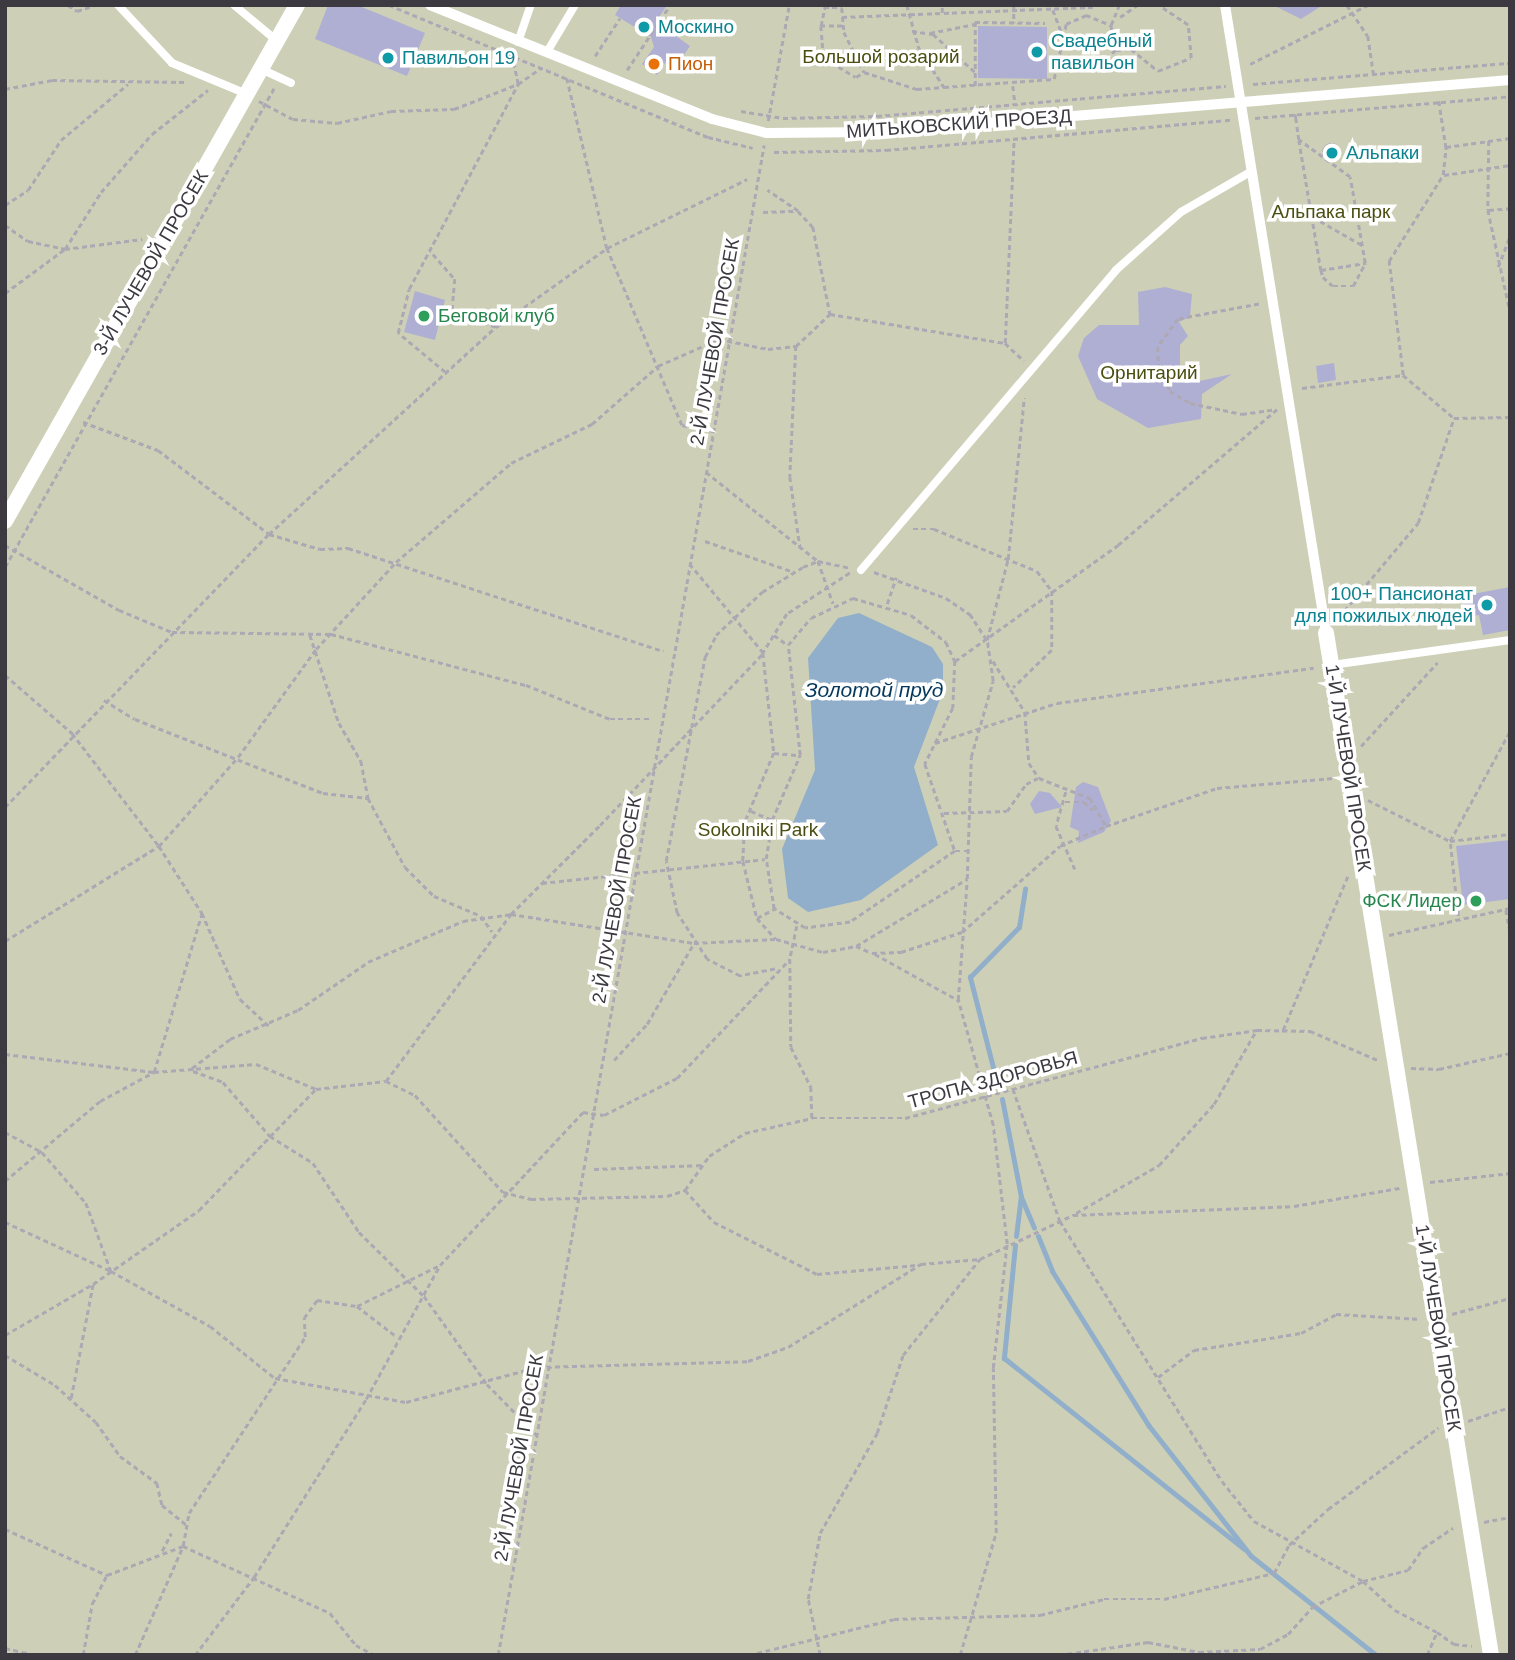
<!DOCTYPE html>
<html>
<head>
<meta charset="utf-8">
<style>
	body { margin:0 }
	#map { position:relative; width:1515px; height:1660px; overflow:hidden; background:#e2dcea; font-family:Arial,sans-serif }
	div>[style] { position:absolute }
	.green>* { inset:0; background:#cdd0b6 }
	.water>* { inset:0; background:#91afca }
	.stream>* { height:5px; margin:-2.5px; padding:0 2.5px; transform-origin:2.5px; border-radius:2.5px; background:#91afca }
	.building>* { inset:0; background:#afafd3 }
	.path>* { height:2.5px; margin-top:-1.25px; transform-origin:0; background:repeating-linear-gradient(90deg,#ada8b3 0 5px,transparent 0 8.5px) }
	.path>.ring { margin:-1.25px; padding:0; box-sizing:content-box; background:none; border:2.5px solid #ada8b3; border-radius:50% }
	.service>* { height:8px; margin:-4px; padding:0 4px; transform-origin:4px; border-radius:4px; background:#fff }
	.pedestrian>* { height:10px; margin:-5px; padding:0 5px; transform-origin:5px; border-radius:5px; background:#fff }
	.minor>* { height:16px; margin:-8px; padding:0 8px; transform-origin:8px; border-radius:8px; background:#fff }
	.dots>* { width:19px; height:19px; translate:-50% -50%; box-sizing:border-box; border:4px solid #fff; border-radius:50% }
	span { translate:-50% -50%; white-space:nowrap; text-align:center; line-height:1.15; -webkit-text-stroke:7px #fff; paint-order:stroke }
	.culture-label { font-size:19px; color:#0d838f }
	.left { translate:0 -50%; text-align:left }
	.right { translate:-100% -50%; text-align:right }
	.park-label { font-size:19px; color:#4b4e10 }
	.food-label { font-size:19px; color:#c56008 }
	.street-label { font-size:19px; color:#3c3a40 }
	.leisure-label { font-size:19px; color:#27864d }
	.water-label { font-size:21px; color:#03375b; font-style:italic }
	.frame { position:absolute; inset:0; border:7px solid #3c3a40; pointer-events:none }
</style>
</head>
<body>
<div id="map">
	<div class="green">
		<i style="clip-path:polygon(5px 5px,1510px 5px,1510px 1655px,5px 1655px)"></i>
	</div>
	<div class="water">
		<i style="clip-path:polygon(859px 613px,932px 647px,943px 664px,943px 691px,914px 767px,938px 845px,861px 900px,808px 912px,788px 898px,782px 849px,815px 770px,808px 658px,838px 618px)"></i>
	</div>
	<div class="stream">
		<i style="left:998px;top:1087px;width:114px;rotate:-104.3deg"></i>
		<i style="left:970px;top:977px;width:70px;rotate:-45.6deg"></i>
		<i style="left:1019px;top:927px;width:39px;rotate:-81deg"></i>
		<i style="left:1002px;top:1099px;width:100px;rotate:79deg"></i>
		<i style="left:1021px;top:1197px;width:33px;rotate:67deg"></i>
		<i style="left:1016px;top:1236px;width:39px;rotate:-83deg"></i>
		<i style="left:1038px;top:1236px;width:38px;rotate:68deg"></i>
		<i style="left:1052px;top:1271px;width:183px;rotate:58deg"></i>
		<i style="left:1149px;top:1426px;width:165px;rotate:51.9deg"></i>
		<i style="left:1251px;top:1556px;width:159px;rotate:38.4deg"></i>
		<i style="left:1015px;top:1245px;width:114px;rotate:95.6deg"></i>
		<i style="left:1004px;top:1358px;width:307px;rotate:38.5deg"></i>
	</div>
	<div class="building">
		<i style="clip-path:polygon(328px 5px,357px 5px,425px 33px,407px 76px,315px 39px)"></i>
		<i style="clip-path:polygon(621px 5px,667px 5px,656px 22px,690px 46px,678px 64px,669px 57px,657px 75px,642px 64px,654px 47px,651px 37px,615px 15px)"></i>
		<i style="clip-path:polygon(1273px 5px,1323px 5px,1301px 19px)"></i>
		<i style="clip-path:polygon(978px 26px,1047px 27px,1047px 79px,978px 78px)"></i>
		<i style="clip-path:polygon(1165px 287px,1192px 294px,1190px 317px,1179px 322px,1188px 336px,1180px 345px,1180px 365px,1195px 382px,1232px 374px,1202px 394px,1201px 419px,1148px 428px,1097px 399px,1078px 356px,1084px 338px,1099px 325px,1139px 325px,1138px 292px)"></i>
		<i style="clip-path:polygon(415px 291px,445px 300px,435px 340px,404px 332px)"></i>
		<i style="clip-path:polygon(1334px 363px,1336px 380px,1318px 383px,1316px 366px)"></i>
		<i style="clip-path:polygon(1510px 587px,1510px 630px,1483px 635px,1479px 615px,1467px 617px,1462px 596px)"></i>
		<i style="clip-path:polygon(1083px 782px,1098px 787px,1111px 821px,1104px 832px,1078px 843px,1079px 831px,1070px 827px,1076px 787px)"></i>
		<i style="clip-path:polygon(1039px 791px,1050px 793px,1062px 807px,1035px 814px,1030px 804px)"></i>
		<i style="clip-path:polygon(1510px 840px,1510px 899px,1463px 905px,1456px 846px)"></i>
	</div>
	<div class="path">
		<i style="left:68px;top:5px;width:11px;rotate:34deg"></i>
		<i style="left:77px;top:11px;width:19px;rotate:-18deg"></i>
		<i style="left:389px;top:5px;width:345px;rotate:22.5deg"></i>
		<i style="left:708px;top:137px;width:46px;rotate:13.7deg"></i>
		<i style="left:907px;top:5px;width:45px;rotate:74.4deg"></i>
		<i style="left:919px;top:48px;width:46px;rotate:57.3deg"></i>
		<i style="left:944px;top:87px;width:110px;rotate:-4.2deg"></i>
		<i style="left:1054px;top:79px;width:56px;rotate:-77.7deg"></i>
		<i style="left:1066px;top:24px;width:22px;rotate:-24deg"></i>
		<i style="left:1086px;top:15px;width:27px;rotate:22deg"></i>
		<i style="left:1111px;top:25px;width:25px;rotate:79deg"></i>
		<i style="left:1116px;top:50px;width:23px;rotate:137deg"></i>
		<i style="left:1099px;top:66px;width:21px;rotate:169deg"></i>
		<i style="left:1078px;top:70px;width:20px;rotate:-139deg"></i>
		<i style="left:1014px;top:5px;width:18px;rotate:90deg"></i>
		<i style="left:1347px;top:5px;width:37px;rotate:56deg"></i>
		<i style="left:1368px;top:36px;width:40px;rotate:81.5deg"></i>
		<i style="left:824px;top:8px;width:18px"></i>
		<i style="left:842px;top:8px;width:24px;rotate:85deg"></i>
		<i style="left:844px;top:32px;width:45px;rotate:63.4deg"></i>
		<i style="left:864px;top:72px;width:56px;rotate:17.8deg"></i>
		<i style="left:917px;top:89px;width:27px;rotate:-4deg"></i>
		<i style="left:1053px;top:10px;width:25px;rotate:69deg"></i>
		<i style="left:942px;top:13px;width:8px;rotate:-90deg"></i>
		<i style="left:842px;top:17px;width:251px;rotate:-2.3deg"></i>
		<i style="left:1120px;top:17px;width:21px;rotate:-35deg"></i>
		<i style="left:1111px;top:25px;width:22px;rotate:-68deg"></i>
		<i style="left:821px;top:26px;width:21px;rotate:-79deg"></i>
		<i style="left:842px;top:26px;width:21px;rotate:180deg"></i>
		<i style="left:821px;top:26px;width:32px;rotate:85deg"></i>
		<i style="left:824px;top:58px;width:37px;rotate:31deg"></i>
		<i style="left:856px;top:77px;width:9px;rotate:-32deg"></i>
		<i style="left:912px;top:31px;width:21px;rotate:8deg"></i>
		<i style="left:933px;top:34px;width:57px;rotate:42.1deg"></i>
		<i style="left:930px;top:33px;width:46px;rotate:-11.3deg"></i>
		<i style="left:1116px;top:50px;width:15px;rotate:-4deg"></i>
		<i style="left:1131px;top:49px;width:35px;rotate:39deg"></i>
		<i style="left:1158px;top:71px;width:35px;rotate:-22deg"></i>
		<i style="left:1191px;top:58px;width:33px;rotate:-95deg"></i>
		<i style="left:1188px;top:25px;width:36px;rotate:-146deg"></i>
		<i style="left:595px;top:56px;width:45px;rotate:-56.7deg"></i>
		<i style="left:1250px;top:64px;width:132px;rotate:-26.6deg"></i>
		<i style="left:627px;top:70px;width:78px;rotate:-56.5deg"></i>
		<i style="left:567px;top:78px;width:175px;rotate:76.8deg"></i>
		<i style="left:607px;top:248px;width:192px;rotate:67deg"></i>
		<i style="left:682px;top:425px;width:33px;rotate:11deg"></i>
		<i style="left:1253px;top:84px;width:258px;rotate:-4.7deg"></i>
		<i style="left:975px;top:86px;width:64px;rotate:-90deg"></i>
		<i style="left:975px;top:22px;width:70px;rotate:0.8deg"></i>
		<i style="left:1013px;top:86px;width:17px;rotate:83deg"></i>
		<i style="left:5px;top:89px;width:48px;rotate:-10.8deg"></i>
		<i style="left:52px;top:80px;width:132px;rotate:0.9deg"></i>
		<i style="left:259px;top:101px;width:38px;rotate:28deg"></i>
		<i style="left:293px;top:119px;width:44px;rotate:5.2deg"></i>
		<i style="left:337px;top:123px;width:55px;rotate:-12.5deg"></i>
		<i style="left:391px;top:111px;width:63px;rotate:-1.8deg"></i>
		<i style="left:454px;top:109px;width:69px;rotate:-21.3deg"></i>
		<i style="left:518px;top:84px;width:28px;rotate:-35deg"></i>
		<i style="left:1439px;top:101px;width:47px;rotate:81.3deg"></i>
		<i style="left:741px;top:111px;width:43px;rotate:9.5deg"></i>
		<i style="left:783px;top:118px;width:94px;rotate:-1.2deg"></i>
		<i style="left:877px;top:116px;width:350px;rotate:-4.9deg"></i>
		<i style="left:1295px;top:114px;width:4px;rotate:76deg"></i>
		<i style="left:1296px;top:118px;width:22px;rotate:82deg"></i>
		<i style="left:1299px;top:140px;width:132px;rotate:80.4deg"></i>
		<i style="left:1321px;top:270px;width:7px;rotate:74deg"></i>
		<i style="left:1323px;top:277px;width:13px;rotate:42deg"></i>
		<i style="left:1333px;top:286px;width:20px"></i>
		<i style="left:1353px;top:286px;width:26px;rotate:-62deg"></i>
		<i style="left:1365px;top:263px;width:87px;rotate:-99.9deg"></i>
		<i style="left:1350px;top:177px;width:63px;rotate:-144deg"></i>
		<i style="left:1255px;top:118px;width:256px;rotate:-4.9deg"></i>
		<i style="left:768px;top:121px;width:118px;rotate:-79.7deg"></i>
		<i style="left:1489px;top:141px;width:69px;rotate:90.8deg"></i>
		<i style="left:1488px;top:210px;width:103px;rotate:77.7deg"></i>
		<i class="ring" style="left:1323px;top:144px;width:15.5px;height:15.5px"></i>
		<i style="left:774px;top:152px;width:112px;rotate:-1deg"></i>
		<i style="left:886px;top:150px;width:346px;rotate:-5deg"></i>
		<i style="left:1444px;top:175px;width:67px;rotate:-8.6deg"></i>
		<i style="left:5px;top:205px;width:27px;rotate:-33deg"></i>
		<i style="left:28px;top:190px;width:60px;rotate:-56.6deg"></i>
		<i style="left:61px;top:140px;width:87px;rotate:-39.9deg"></i>
		<i style="left:1489px;top:210px;width:21px;rotate:-5deg"></i>
		<i style="left:798px;top:211px;width:22px;rotate:47deg"></i>
		<i style="left:813px;top:227px;width:89px;rotate:78.9deg"></i>
		<i style="left:830px;top:314px;width:177px;rotate:9.4deg"></i>
		<i style="left:1005px;top:343px;width:26px;rotate:43deg"></i>
		<i style="left:763px;top:212px;width:35px;rotate:-2deg"></i>
		<i style="left:798px;top:211px;width:37px;rotate:-146deg"></i>
		<i style="left:1313px;top:217px;width:56px;rotate:29.7deg"></i>
		<i style="left:5px;top:225px;width:28px;rotate:35deg"></i>
		<i style="left:28px;top:241px;width:38px;rotate:12deg"></i>
		<i style="left:65px;top:249px;width:78px;rotate:-7.4deg"></i>
		<i style="left:433px;top:254px;width:33px;rotate:49deg"></i>
		<i style="left:455px;top:279px;width:33px;rotate:95deg"></i>
		<i style="left:1498px;top:267px;width:34px;rotate:-69deg"></i>
		<i style="left:1321px;top:270px;width:45px;rotate:-9deg"></i>
		<i style="left:5px;top:293px;width:74px;rotate:-36.3deg"></i>
		<i style="left:65px;top:249px;width:67px;rotate:-57.7deg"></i>
		<i style="left:101px;top:192px;width:77px;rotate:-48.7deg"></i>
		<i style="left:152px;top:134px;width:71px;rotate:-38.2deg"></i>
		<i style="left:1259px;top:304px;width:82px;rotate:169.5deg"></i>
		<i style="left:1178px;top:319px;width:34px;rotate:126deg"></i>
		<i style="left:1158px;top:347px;width:23px;rotate:88deg"></i>
		<i style="left:1159px;top:370px;width:24px;rotate:62deg"></i>
		<i style="left:1170px;top:391px;width:23px;rotate:31deg"></i>
		<i style="left:1190px;top:403px;width:53px;rotate:11.9deg"></i>
		<i style="left:1242px;top:414px;width:34px;rotate:-8deg"></i>
		<i style="left:443px;top:308px;width:56px;rotate:19.7deg"></i>
		<i style="left:1005px;top:343px;width:203px;rotate:-87.5deg"></i>
		<i style="left:796px;top:346px;width:131px;rotate:92.6deg"></i>
		<i style="left:790px;top:477px;width:70px;rotate:81.8deg"></i>
		<i style="left:445px;top:372px;width:61px;rotate:-140.3deg"></i>
		<i style="left:398px;top:333px;width:45px;rotate:-76deg"></i>
		<i style="left:409px;top:289px;width:232px;rotate:-62deg"></i>
		<i style="left:518px;top:84px;width:30px;rotate:-102deg"></i>
		<i style="left:1403px;top:375px;width:67px;rotate:40.1deg"></i>
		<i style="left:1454px;top:418px;width:56px;rotate:-1deg"></i>
		<i style="left:1302px;top:388px;width:102px;rotate:-7.3deg"></i>
		<i style="left:1403px;top:375px;width:115px;rotate:-97deg"></i>
		<i style="left:1389px;top:261px;width:102px;rotate:-57.9deg"></i>
		<i style="left:1443px;top:175px;width:28px;rotate:-84deg"></i>
		<i style="left:1446px;top:147px;width:65px;rotate:-8deg"></i>
		<i style="left:83px;top:422px;width:80px;rotate:20.5deg"></i>
		<i style="left:158px;top:450px;width:139px;rotate:37.1deg"></i>
		<i style="left:269px;top:534px;width:53px;rotate:16.4deg"></i>
		<i style="left:320px;top:549px;width:28px;rotate:-2deg"></i>
		<i style="left:348px;top:548px;width:332px;rotate:18.1deg"></i>
		<i style="left:706px;top:472px;width:143px;rotate:38.5deg"></i>
		<i style="left:818px;top:561px;width:45px;rotate:70.3deg"></i>
		<i style="left:913px;top:529px;width:21px"></i>
		<i style="left:934px;top:529px;width:111px;rotate:22.2deg"></i>
		<i style="left:1037px;top:571px;width:25px;rotate:53deg"></i>
		<i style="left:1052px;top:591px;width:59px;rotate:90deg"></i>
		<i style="left:1052px;top:650px;width:54px;rotate:135.7deg"></i>
		<i style="left:705px;top:541px;width:94px;rotate:19.2deg"></i>
		<i style="left:5px;top:545px;width:131px;rotate:29.7deg"></i>
		<i style="left:119px;top:610px;width:57px;rotate:22.5deg"></i>
		<i style="left:172px;top:632px;width:159px;rotate:0.7deg"></i>
		<i style="left:331px;top:634px;width:202px;rotate:14.7deg"></i>
		<i style="left:526px;top:685px;width:91px;rotate:22deg"></i>
		<i style="left:610px;top:719px;width:42px"></i>
		<i style="left:5px;top:567px;width:549px;rotate:-60.68deg"></i>
		<i style="left:874px;top:572px;width:77px;rotate:19.9deg"></i>
		<i style="left:946px;top:598px;width:29px;rotate:34deg"></i>
		<i style="left:970px;top:614px;width:31px;rotate:57deg"></i>
		<i style="left:850px;top:573px;width:75px;rotate:146.9deg"></i>
		<i style="left:787px;top:614px;width:46px;rotate:121.6deg"></i>
		<i style="left:763px;top:653px;width:101px;rotate:83.7deg"></i>
		<i style="left:774px;top:753px;width:75px;rotate:112.8deg"></i>
		<i style="left:745px;top:822px;width:39px;rotate:93deg"></i>
		<i style="left:743px;top:861px;width:59px;rotate:76.2deg"></i>
		<i style="left:757px;top:918px;width:28px;rotate:48deg"></i>
		<i style="left:776px;top:939px;width:49px;rotate:15.5deg"></i>
		<i style="left:823px;top:952px;width:34px;rotate:-10deg"></i>
		<i style="left:856px;top:946px;width:130px;rotate:-31.1deg"></i>
		<i style="left:967px;top:879px;width:122px;rotate:-88.1deg"></i>
		<i style="left:971px;top:757px;width:79px;rotate:-73.9deg"></i>
		<i style="left:993px;top:681px;width:41px;rotate:-98.3deg"></i>
		<i style="left:987px;top:640px;width:84px;rotate:-75.5deg"></i>
		<i style="left:1008px;top:559px;width:162px;rotate:-84.3deg"></i>
		<i style="left:853px;top:598px;width:60px;rotate:16.3deg"></i>
		<i style="left:911px;top:615px;width:44px;rotate:37.6deg"></i>
		<i style="left:946px;top:642px;width:21px;rotate:65deg"></i>
		<i style="left:955px;top:661px;width:47px;rotate:92.4deg"></i>
		<i style="left:953px;top:708px;width:63px;rotate:116.6deg"></i>
		<i style="left:925px;top:764px;width:92px;rotate:71deg"></i>
		<i style="left:955px;top:851px;width:127px;rotate:145.9deg"></i>
		<i style="left:850px;top:922px;width:45px;rotate:172.4deg"></i>
		<i style="left:805px;top:928px;width:36px;rotate:-148deg"></i>
		<i style="left:774px;top:909px;width:51px;rotate:-99.1deg"></i>
		<i style="left:766px;top:859px;width:39px;rotate:-81deg"></i>
		<i style="left:772px;top:820px;width:71px;rotate:-66.7deg"></i>
		<i style="left:800px;top:755px;width:111px;rotate:-96.2deg"></i>
		<i style="left:788px;top:645px;width:35px;rotate:-50deg"></i>
		<i style="left:811px;top:618px;width:47px;rotate:-25.5deg"></i>
		<i style="left:887px;top:604px;width:28px;rotate:-71deg"></i>
		<i style="left:1339px;top:617px;width:123px;rotate:-50deg"></i>
		<i style="left:1418px;top:523px;width:111px;rotate:-71.1deg"></i>
		<i style="left:310px;top:635px;width:93px;rotate:71.8deg"></i>
		<i style="left:339px;top:723px;width:44px;rotate:59.9deg"></i>
		<i style="left:361px;top:761px;width:38px;rotate:79deg"></i>
		<i style="left:368px;top:798px;width:78px;rotate:61.8deg"></i>
		<i style="left:405px;top:867px;width:41px;rotate:45deg"></i>
		<i style="left:434px;top:896px;width:51px;rotate:23.1deg"></i>
		<i style="left:481px;top:916px;width:19px;rotate:54deg"></i>
		<i style="left:774px;top:635px;width:17px;rotate:36deg"></i>
		<i style="left:955px;top:661px;width:200px;rotate:-35.4deg"></i>
		<i style="left:1118px;top:545px;width:209px;rotate:-40.5deg"></i>
		<i style="left:993px;top:661px;width:60px;rotate:57.9deg"></i>
		<i style="left:1025px;top:712px;width:51px;rotate:85.5deg"></i>
		<i style="left:1029px;top:763px;width:18px;rotate:56deg"></i>
		<i style="left:1039px;top:778px;width:55px;rotate:21.4deg"></i>
		<i style="left:1090px;top:798px;width:32px;rotate:60deg"></i>
		<i style="left:5px;top:675px;width:89px;rotate:40.9deg"></i>
		<i style="left:72px;top:733px;width:143px;rotate:52.4deg"></i>
		<i style="left:159px;top:846px;width:80px;rotate:57.3deg"></i>
		<i style="left:202px;top:913px;width:94px;rotate:66.2deg"></i>
		<i style="left:240px;top:999px;width:40px;rotate:43deg"></i>
		<i style="left:104px;top:700px;width:36px;rotate:32deg"></i>
		<i style="left:135px;top:719px;width:202px;rotate:21.5deg"></i>
		<i style="left:323px;top:793px;width:45px;rotate:6.3deg"></i>
		<i style="left:935px;top:743px;width:128px;rotate:-18.2deg"></i>
		<i style="left:1057px;top:703px;width:259px;rotate:-7.8deg"></i>
		<i style="left:1361px;top:746px;width:113px;rotate:-47.5deg"></i>
		<i style="left:774px;top:753px;width:25px;rotate:5deg"></i>
		<i style="left:1066px;top:792px;width:35px;rotate:106deg"></i>
		<i style="left:1056px;top:826px;width:47px;rotate:66.2deg"></i>
		<i style="left:1368px;top:800px;width:92px;rotate:26.6deg"></i>
		<i style="left:1450px;top:841px;width:125px;rotate:-61.4deg"></i>
		<i style="left:1065px;top:802px;width:19px"></i>
		<i style="left:1084px;top:802px;width:12px;rotate:42deg"></i>
		<i style="left:5px;top:807px;width:380px;rotate:-46deg"></i>
		<i style="left:269px;top:534px;width:307px;rotate:-42.4deg"></i>
		<i style="left:496px;top:327px;width:136px;rotate:-35.4deg"></i>
		<i style="left:607px;top:248px;width:156px;rotate:-26.2deg"></i>
		<i style="left:751px;top:811px;width:23px;rotate:23deg"></i>
		<i style="left:944px;top:813px;width:63px;rotate:-1.8deg"></i>
		<i style="left:1007px;top:811px;width:33px;rotate:-55deg"></i>
		<i style="left:1026px;top:784px;width:13px;rotate:-27deg"></i>
		<i style="left:955px;top:851px;width:14px"></i>
		<i style="left:542px;top:883px;width:224px;rotate:-6.1deg"></i>
		<i style="left:1506px;top:910px;width:21px;rotate:79deg"></i>
		<i style="left:1458px;top:916px;width:75px;rotate:-96.1deg"></i>
		<i style="left:1450px;top:841px;width:60px;rotate:-6.7deg"></i>
		<i style="left:757px;top:918px;width:19px;rotate:-28deg"></i>
		<i style="left:797px;top:926px;width:34px;rotate:102deg"></i>
		<i style="left:790px;top:959px;width:88px;rotate:89.3deg"></i>
		<i style="left:791px;top:1047px;width:45px;rotate:63.4deg"></i>
		<i style="left:811px;top:1087px;width:31px;rotate:88deg"></i>
		<i style="left:1389px;top:935px;width:124px;rotate:-12.6deg"></i>
		<i style="left:5px;top:941px;width:181px;rotate:-31.7deg"></i>
		<i style="left:159px;top:846px;width:119px;rotate:-48.4deg"></i>
		<i style="left:238px;top:757px;width:133px;rotate:-54.2deg"></i>
		<i style="left:316px;top:649px;width:118px;rotate:-47.4deg"></i>
		<i style="left:396px;top:562px;width:152px;rotate:-40.7deg"></i>
		<i style="left:511px;top:463px;width:90px;rotate:-25.7deg"></i>
		<i style="left:592px;top:424px;width:88px;rotate:-41.3deg"></i>
		<i style="left:658px;top:366px;width:67px;rotate:-23.9deg"></i>
		<i style="left:719px;top:339px;width:50px;rotate:11.5deg"></i>
		<i style="left:768px;top:349px;width:28px;rotate:-6deg"></i>
		<i style="left:796px;top:346px;width:47px;rotate:-43.3deg"></i>
		<i style="left:856px;top:946px;width:17px;rotate:24deg"></i>
		<i style="left:872px;top:953px;width:29px;rotate:-2deg"></i>
		<i style="left:901px;top:952px;width:64px;rotate:-18.2deg"></i>
		<i style="left:962px;top:932px;width:130px;rotate:-41.3deg"></i>
		<i style="left:1060px;top:846px;width:50px;rotate:-23.5deg"></i>
		<i style="left:1106px;top:826px;width:117px;rotate:-18.9deg"></i>
		<i style="left:1217px;top:788px;width:117px;rotate:-4.9deg"></i>
		<i style="left:875px;top:954px;width:95px;rotate:29deg"></i>
		<i style="left:775px;top:969px;width:36px;rotate:169deg"></i>
		<i style="left:740px;top:976px;width:37px;rotate:-153deg"></i>
		<i style="left:707px;top:959px;width:55px;rotate:-123.1deg"></i>
		<i style="left:677px;top:913px;width:53px;rotate:-101.9deg"></i>
		<i style="left:666px;top:861px;width:208px;rotate:-79.2deg"></i>
		<i style="left:705px;top:657px;width:25px;rotate:-63deg"></i>
		<i style="left:716px;top:635px;width:63px;rotate:-43.1deg"></i>
		<i style="left:762px;top:592px;width:48px;rotate:-31.4deg"></i>
		<i style="left:803px;top:567px;width:16px;rotate:-22deg"></i>
		<i style="left:818px;top:561px;width:33px;rotate:12deg"></i>
		<i style="left:1283px;top:1030px;width:168px;rotate:-67.2deg"></i>
		<i style="left:5px;top:1054px;width:150px;rotate:6.9deg"></i>
		<i style="left:154px;top:1072px;width:102px;rotate:-4.5deg"></i>
		<i style="left:256px;top:1064px;width:65px;rotate:22.6deg"></i>
		<i style="left:316px;top:1089px;width:70px;rotate:-6.5deg"></i>
		<i style="left:386px;top:1081px;width:32px;rotate:26deg"></i>
		<i style="left:415px;top:1095px;width:131px;rotate:47.8deg"></i>
		<i style="left:503px;top:1192px;width:29px;rotate:14deg"></i>
		<i style="left:531px;top:1199px;width:136px;rotate:-1.3deg"></i>
		<i style="left:667px;top:1196px;width:19px;rotate:-18deg"></i>
		<i style="left:685px;top:1190px;width:42px;rotate:-54.8deg"></i>
		<i style="left:709px;top:1156px;width:43px;rotate:-32.6deg"></i>
		<i style="left:745px;top:1133px;width:69px;rotate:-12.6deg"></i>
		<i style="left:812px;top:1118px;width:93px"></i>
		<i style="left:905px;top:1118px;width:308px;rotate:-15.1deg"></i>
		<i style="left:1202px;top:1038px;width:56px;rotate:-8.3deg"></i>
		<i style="left:1257px;top:1030px;width:53px;rotate:1.1deg"></i>
		<i style="left:1310px;top:1031px;width:74px;rotate:23.1deg"></i>
		<i style="left:614px;top:1060px;width:49px;rotate:-47.5deg"></i>
		<i style="left:647px;top:1024px;width:94px;rotate:-59.9deg"></i>
		<i style="left:192px;top:1068px;width:48px;rotate:-37.3deg"></i>
		<i style="left:230px;top:1039px;width:74px;rotate:-23.1deg"></i>
		<i style="left:298px;top:1010px;width:85px;rotate:-34.4deg"></i>
		<i style="left:368px;top:962px;width:103px;rotate:-23.3deg"></i>
		<i style="left:463px;top:921px;width:49px;rotate:-8.3deg"></i>
		<i style="left:511px;top:914px;width:126px;rotate:-45deg"></i>
		<i style="left:600px;top:825px;width:237px;rotate:-46.5deg"></i>
		<i style="left:763px;top:653px;width:113px;rotate:-129.6deg"></i>
		<i style="left:1411px;top:1068px;width:28px;rotate:2deg"></i>
		<i style="left:1439px;top:1069px;width:73px;rotate:-12.7deg"></i>
		<i style="left:193px;top:1071px;width:32px;rotate:20deg"></i>
		<i style="left:223px;top:1082px;width:72px;rotate:49deg"></i>
		<i style="left:270px;top:1136px;width:51px;rotate:32.1deg"></i>
		<i style="left:313px;top:1163px;width:83px;rotate:56.3deg"></i>
		<i style="left:359px;top:1232px;width:91px;rotate:44.6deg"></i>
		<i style="left:424px;top:1296px;width:108px;rotate:54.4deg"></i>
		<i style="left:487px;top:1384px;width:71px;rotate:45.6deg"></i>
		<i style="left:386px;top:1081px;width:209px;rotate:-53.2deg"></i>
		<i style="left:511px;top:914px;width:185px;rotate:9deg"></i>
		<i style="left:694px;top:943px;width:81px;rotate:-2.8deg"></i>
		<i style="left:1013px;top:1089px;width:140px;rotate:70.4deg"></i>
		<i style="left:1060px;top:1221px;width:306px;rotate:58.1deg"></i>
		<i style="left:1222px;top:1481px;width:51px;rotate:51.3deg"></i>
		<i style="left:1254px;top:1521px;width:124px;rotate:28.8deg"></i>
		<i style="left:1363px;top:1581px;width:43px;rotate:42.2deg"></i>
		<i style="left:1395px;top:1610px;width:47px;rotate:27.6deg"></i>
		<i style="left:5px;top:1132px;width:42px;rotate:28.4deg"></i>
		<i style="left:42px;top:1152px;width:67px;rotate:49.2deg"></i>
		<i style="left:86px;top:1203px;width:72px;rotate:69.8deg"></i>
		<i style="left:111px;top:1271px;width:113px;rotate:29.1deg"></i>
		<i style="left:210px;top:1326px;width:83px;rotate:38.7deg"></i>
		<i style="left:275px;top:1378px;width:133px;rotate:10.4deg"></i>
		<i style="left:406px;top:1402px;width:137px;rotate:-14.9deg"></i>
		<i style="left:538px;top:1367px;width:210px;rotate:-1.6deg"></i>
		<i style="left:748px;top:1361px;width:42px;rotate:-19.3deg"></i>
		<i style="left:788px;top:1347px;width:157px;rotate:-32deg"></i>
		<i style="left:921px;top:1264px;width:59px;rotate:-4.8deg"></i>
		<i style="left:980px;top:1259px;width:103px;rotate:-25.3deg"></i>
		<i style="left:1073px;top:1215px;width:221px;rotate:-2.3deg"></i>
		<i style="left:1294px;top:1206px;width:107px;rotate:-9.7deg"></i>
		<i style="left:594px;top:1169px;width:110px;rotate:-2.1deg"></i>
		<i style="left:5px;top:1181px;width:124px;rotate:-40.1deg"></i>
		<i style="left:100px;top:1101px;width:61px;rotate:-28.2deg"></i>
		<i style="left:154px;top:1072px;width:166px;rotate:-73.2deg"></i>
		<i style="left:1430px;top:1182px;width:81px;rotate:-6.4deg"></i>
		<i style="left:685px;top:1190px;width:43px;rotate:47.8deg"></i>
		<i style="left:714px;top:1222px;width:115px;rotate:26.8deg"></i>
		<i style="left:817px;top:1274px;width:100px;rotate:-5.1deg"></i>
		<i style="left:1076px;top:1213px;width:96px;rotate:-30deg"></i>
		<i style="left:1159px;top:1165px;width:82px;rotate:-48deg"></i>
		<i style="left:1214px;top:1104px;width:84px;rotate:-60.1deg"></i>
		<i style="left:5px;top:1222px;width:117px;rotate:24.8deg"></i>
		<i style="left:357px;top:1306px;width:49px;rotate:37.6deg"></i>
		<i style="left:1452px;top:1314px;width:60px;rotate:-15.4deg"></i>
		<i style="left:5px;top:1335px;width:102px;rotate:-30.1deg"></i>
		<i style="left:93px;top:1284px;width:129px;rotate:-34.9deg"></i>
		<i style="left:199px;top:1210px;width:168px;rotate:-46deg"></i>
		<i style="left:5px;top:1355px;width:58px;rotate:31deg"></i>
		<i style="left:55px;top:1385px;width:55px;rotate:42.1deg"></i>
		<i style="left:96px;top:1422px;width:42px;rotate:54.8deg"></i>
		<i style="left:120px;top:1456px;width:46px;rotate:36.1deg"></i>
		<i style="left:157px;top:1483px;width:23px;rotate:77deg"></i>
		<i style="left:162px;top:1505px;width:33px;rotate:39deg"></i>
		<i style="left:1158px;top:1377px;width:45px;rotate:-36.9deg"></i>
		<i style="left:1194px;top:1350px;width:108px;rotate:-9deg"></i>
		<i style="left:1301px;top:1333px;width:40px;rotate:-28deg"></i>
		<i style="left:1336px;top:1314px;width:85px;rotate:3.4deg"></i>
		<i style="left:71px;top:1398px;width:116px;rotate:-79.1deg"></i>
		<i style="left:1468px;top:1421px;width:44px;rotate:-18.4deg"></i>
		<i style="left:1484px;top:1522px;width:26px;rotate:-11deg"></i>
		<i style="left:5px;top:1529px;width:112px;rotate:24.3deg"></i>
		<i style="left:162px;top:1551px;width:20px;rotate:-63deg"></i>
		<i style="left:5px;top:1648px;width:31px;rotate:13deg"></i>
		<i style="left:83px;top:1655px;width:52px;rotate:-80deg"></i>
		<i style="left:92px;top:1604px;width:33px;rotate:-63deg"></i>
		<i style="left:107px;top:1575px;width:81px;rotate:-20.9deg"></i>
		<i style="left:183px;top:1546px;width:162px;rotate:24.5deg"></i>
		<i style="left:330px;top:1613px;width:41px;rotate:50.9deg"></i>
		<i style="left:356px;top:1645px;width:21px;rotate:29deg"></i>
		<i style="left:135px;top:1655px;width:119px;rotate:-66.2deg"></i>
		<i style="left:183px;top:1546px;width:34px;rotate:-80deg"></i>
		<i style="left:189px;top:1513px;width:211px;rotate:-56.6deg"></i>
		<i style="left:305px;top:1337px;width:19px;rotate:-93deg"></i>
		<i style="left:304px;top:1318px;width:22px;rotate:-54deg"></i>
		<i style="left:317px;top:1300px;width:40px;rotate:8.5deg"></i>
		<i style="left:357px;top:1306px;width:90px;rotate:-26.3deg"></i>
		<i style="left:195px;top:1655px;width:98px;rotate:-52.9deg"></i>
		<i style="left:254px;top:1577px;width:210px;rotate:-57.8deg"></i>
		<i style="left:366px;top:1399px;width:153px;rotate:-61.1deg"></i>
		<i style="left:440px;top:1265px;width:209px;rotate:-46.9deg"></i>
		<i style="left:583px;top:1112px;width:21px;rotate:8deg"></i>
		<i style="left:604px;top:1115px;width:82px;rotate:-26.9deg"></i>
		<i style="left:677px;top:1078px;width:164px;rotate:-46.5deg"></i>
		<i style="left:498px;top:1655px;width:1533px;rotate:-80.01deg"></i>
		<i style="left:749px;top:1655px;width:149px;rotate:-13.9deg"></i>
		<i style="left:894px;top:1619px;width:146px;rotate:-1.6deg"></i>
		<i style="left:1040px;top:1615px;width:66px;rotate:-14deg"></i>
		<i style="left:1104px;top:1599px;width:60px"></i>
		<i style="left:1164px;top:1599px;width:113px;rotate:-13.3deg"></i>
		<i style="left:1274px;top:1573px;width:32px;rotate:-62deg"></i>
		<i style="left:1289px;top:1545px;width:53px;rotate:-42.7deg"></i>
		<i style="left:1328px;top:1509px;width:137px;rotate:-36.4deg"></i>
		<i style="left:820px;top:1655px;width:57px;rotate:-102.1deg"></i>
		<i style="left:808px;top:1599px;width:67px;rotate:-79.7deg"></i>
		<i style="left:820px;top:1533px;width:115px;rotate:-60.3deg"></i>
		<i style="left:877px;top:1433px;width:82px;rotate:-71.6deg"></i>
		<i style="left:903px;top:1355px;width:123px;rotate:-51.3deg"></i>
		<i style="left:960px;top:1655px;width:127px;rotate:-73.6deg"></i>
		<i style="left:996px;top:1533px;width:165px;rotate:-91deg"></i>
		<i style="left:993px;top:1368px;width:125px;rotate:-83.6deg"></i>
		<i style="left:1007px;top:1244px;width:120px;rotate:-96.7deg"></i>
		<i style="left:993px;top:1125px;width:130px;rotate:-105.6deg"></i>
		<i style="left:958px;top:1000px;width:119px;rotate:-85.7deg"></i>
		<i style="left:1059px;top:1655px;width:90px;rotate:-8.3deg"></i>
		<i style="left:1148px;top:1642px;width:52px;rotate:11.1deg"></i>
		<i style="left:1199px;top:1652px;width:61px;rotate:-2.8deg"></i>
		<i style="left:1260px;top:1649px;width:32px;rotate:-28deg"></i>
		<i style="left:1288px;top:1634px;width:36px;rotate:-48deg"></i>
		<i style="left:1312px;top:1607px;width:57px;rotate:-27deg"></i>
		<i style="left:1363px;top:1581px;width:46px;rotate:-13.7deg"></i>
		<i style="left:1408px;top:1570px;width:27px;rotate:-56deg"></i>
		<i style="left:1423px;top:1548px;width:36px;rotate:-34deg"></i>
		<i style="left:1427px;top:1655px;width:25px;rotate:-67deg"></i>
		<i style="left:1437px;top:1632px;width:21px;rotate:35deg"></i>
		<i style="left:1454px;top:1644px;width:18px;rotate:6deg"></i>
	</div>
	<div class="service">
		<i style="left:118px;top:5px;width:79px;rotate:47deg"></i>
		<i style="left:172px;top:63px;width:81px;rotate:22.5deg"></i>
		<i style="left:234px;top:5px;width:56px;rotate:39.9deg"></i>
		<i style="left:518px;top:42px;width:39px;rotate:-71deg"></i>
		<i style="left:547px;top:52px;width:55px;rotate:-59.2deg"></i>
		<i style="left:261px;top:69px;width:33px;rotate:25deg"></i>
		<i style="left:861px;top:570px;width:394px;rotate:-49.6deg"></i>
		<i style="left:1116px;top:270px;width:87px;rotate:-41.7deg"></i>
		<i style="left:1181px;top:212px;width:82px;rotate:-30deg"></i>
		<i style="left:1332px;top:665px;width:180px;rotate:-8deg"></i>
	</div>
	<div class="pedestrian">
		<i style="left:430px;top:5px;width:304px;rotate:22deg"></i>
		<i style="left:712px;top:119px;width:56px;rotate:14.5deg"></i>
		<i style="left:766px;top:133px;width:113px;rotate:-0.5deg"></i>
		<i style="left:879px;top:132px;width:633px;rotate:-4.71deg"></i>
		<i style="left:1225px;top:5px;width:636px;rotate:80.86deg"></i>
	</div>
	<div class="minor">
		<i style="left:5px;top:521px;width:593px;rotate:-60.49deg"></i>
		<i style="left:1326px;top:633px;width:1035px;rotate:80.83deg"></i>
	</div>
	<div class="dots">
		<i style="left:644px;top:27px;background:#0f9aa8"></i>
		<i style="left:1037px;top:52px;background:#0f9aa8"></i>
		<i style="left:388px;top:58px;background:#0f9aa8"></i>
		<i style="left:654px;top:64px;background:#e8710a"></i>
		<i style="left:1332px;top:153px;background:#0f9aa8"></i>
		<i style="left:424px;top:316px;background:#2e9e5b"></i>
		<i style="left:1487px;top:605px;background:#0f9aa8"></i>
		<i style="left:1476px;top:901px;background:#2e9e5b"></i>
	</div>
	<div class="culture-label">
		<span class="left" style="left:658px;top:27px">Москино</span>
		<span class="left" style="left:1051px;top:52px">Свадебный<br>павильон</span>
		<span class="left" style="left:402px;top:58px">Павильон 19</span>
		<span class="left" style="left:1346px;top:153px">Альпаки</span>
		<span class="right" style="left:1473px;top:605px">100+ Пансионат<br>для пожилых людей</span>
	</div>
	<div class="park-label">
		<span style="left:881px;top:57px">Большой розарий</span>
		<span style="left:1331px;top:212px">Альпака парк</span>
		<span style="left:1149px;top:373px">Орнитарий</span>
		<span style="left:758px;top:830px">Sokolniki Park</span>
	</div>
	<div class="food-label">
		<span class="left" style="left:668px;top:64px">Пион</span>
	</div>
	<div class="street-label">
		<span style="left:959px;top:124px;rotate:-4deg">МИТЬКОВСКИЙ ПРОЕЗД</span>
		<span style="left:151px;top:263px;rotate:-60deg">3-Й ЛУЧЕВОЙ ПРОСЕК</span>
		<span style="left:715px;top:342px;rotate:-80deg">2-Й ЛУЧЕВОЙ ПРОСЕК</span>
		<span style="left:1348px;top:768px;rotate:81deg">1-Й ЛУЧЕВОЙ ПРОСЕК</span>
		<span style="left:617px;top:900px;rotate:-80deg">2-Й ЛУЧЕВОЙ ПРОСЕК</span>
		<span style="left:993px;top:1080px;rotate:-15deg">ТРОПА ЗДОРОВЬЯ</span>
		<span style="left:1438px;top:1328px;rotate:81deg">1-Й ЛУЧЕВОЙ ПРОСЕК</span>
		<span style="left:519px;top:1458px;rotate:-80deg">2-Й ЛУЧЕВОЙ ПРОСЕК</span>
	</div>
	<div class="leisure-label">
		<span class="left" style="left:438px;top:316px">Беговой клуб</span>
		<span class="right" style="left:1462px;top:901px">ФСК Лидер</span>
	</div>
	<div class="water-label">
		<span style="left:874px;top:690px">Золотой пруд</span>
	</div>
	<div class="frame"></div>
</div>
</body>
</html>
